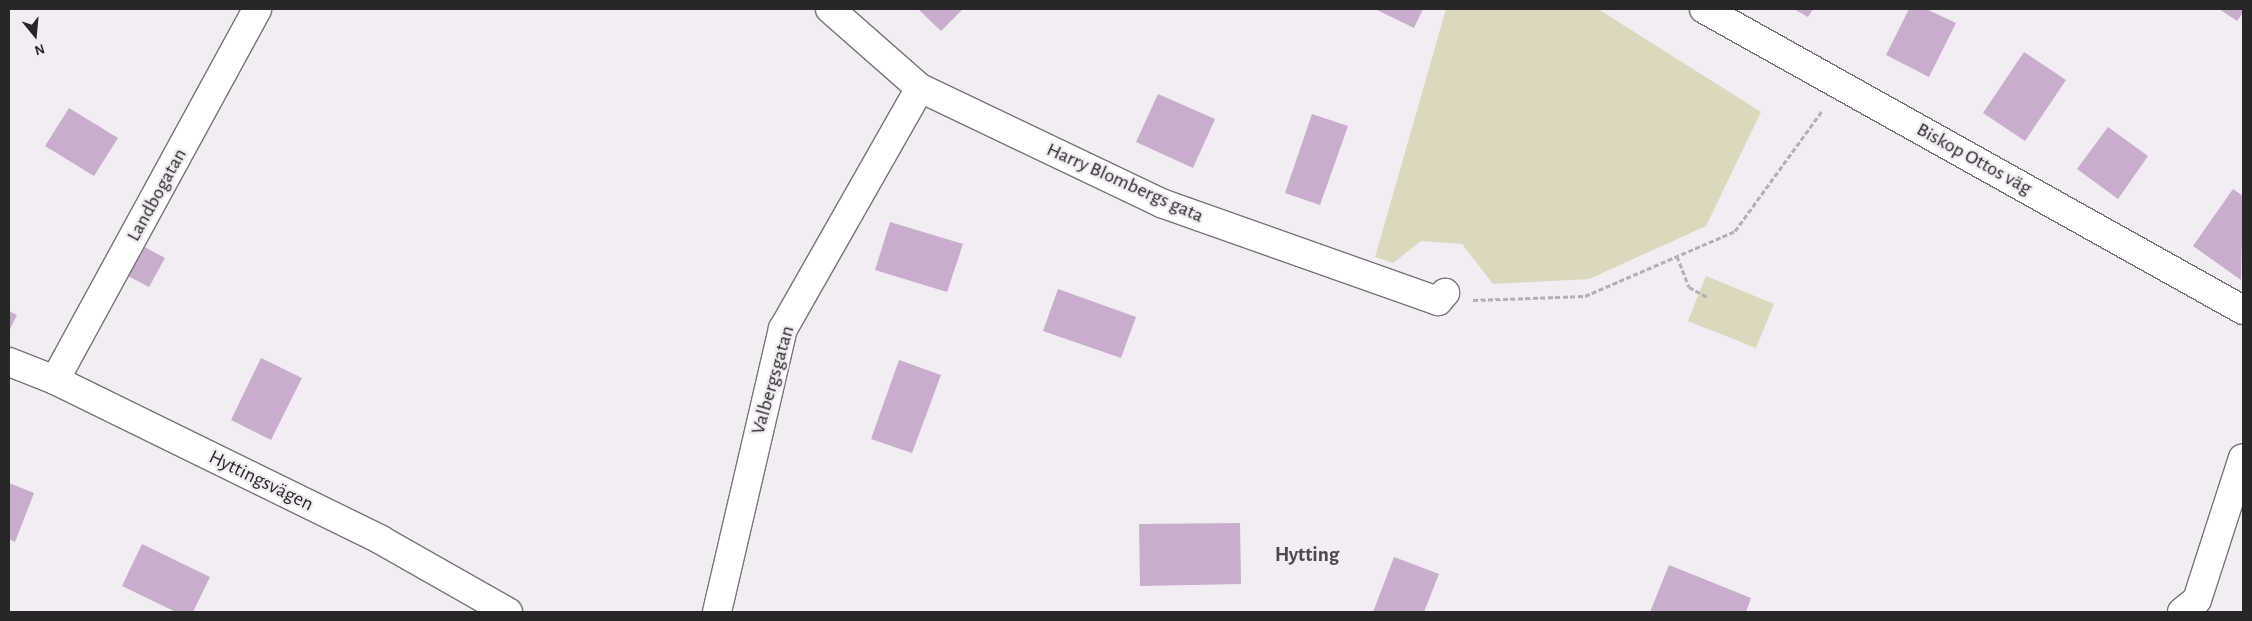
<!DOCTYPE html>
<html>
<head>
<meta charset="utf-8">
<style>
	body { margin:0 }
	#map { position:relative; width:2252px; height:621px; overflow:hidden; background:#f2ecf3; font-family:"Alegreya Sans",sans-serif }
	div>[style] { position:absolute }
	.green>* { inset:0; background:#dcd8be }
	.building>* { inset:0; background:#c8adcd }
	.path>* { height:3px; margin-top:-1.5px; transform-origin:0; background:repeating-linear-gradient(90deg,#b4afb5 0 5px,transparent 0 7.5px) }
	.roads { filter:drop-shadow(1px 0 #79737a) drop-shadow(-1px 0 #79737a) drop-shadow(0 1px #79737a) drop-shadow(0 -1px #79737a) }
	.minor>* { height:28px; margin:-14px; padding:0 14px; transform-origin:14px; border-radius:14px; background:#fff }
	span { translate:-50% -50%; white-space:nowrap; text-align:center; line-height:1.15; -webkit-text-stroke:4.5px #f2ecf3; paint-order:stroke }
	.street-label { font-size:20px; color:#282628 }
	.neighbourhood-label { font-size:21px; color:#4e494f; font-weight:700 }
	.frame { position:absolute; inset:0; border:10px solid #282628; pointer-events:none }
	.north { position:absolute; left:10px; top:10px; width:50px; height:50px; -webkit-text-stroke:4px #f2ecf3; paint-order:stroke; rotate:163deg; font-size:14px; font-weight:700; line-height:20px; text-align:center; color:#282628 }
	.north::after { content:''; display:block; margin:auto; width:18px; height:22px; background:#282628; clip-path:polygon(50% 0,100% 100%,50% 72%,0 100%) }
</style>
</head>
<body>
<div id="map">
	<div class="green">
		<i style="clip-path:polygon(1446px 9px,1598px 9px,1761px 112px,1706px 226px,1589px 279px,1493px 284px,1462px 244px,1421px 241px,1393px 263px,1375px 257px)"></i>
		<i style="clip-path:polygon(1706px 276px,1774px 304px,1756px 348px,1688px 321px)"></i>
	</div>
	<div class="building">
		<i style="clip-path:polygon(918px 9px,963px 9px,941px 31px)"></i>
		<i style="clip-path:polygon(1375px 9px,1423px 9px,1414px 28px)"></i>
		<i style="clip-path:polygon(1794px 9px,1813px 9px,1808px 17px)"></i>
		<i style="clip-path:polygon(1909px 9px,1926px 9px,1956px 23px,1929px 77px,1886px 55px)"></i>
		<i style="clip-path:polygon(2219px 9px,2243px 9px,2243px 13px,2237px 21px)"></i>
		<i style="clip-path:polygon(2024px 52px,2066px 80px,2025px 141px,1983px 113px)"></i>
		<i style="clip-path:polygon(1158px 94px,1215px 119px,1193px 168px,1136px 142px)"></i>
		<i style="clip-path:polygon(69px 108px,118px 138px,94px 176px,45px 146px)"></i>
		<i style="clip-path:polygon(1312px 114px,1348px 126px,1320px 205px,1285px 193px)"></i>
		<i style="clip-path:polygon(2108px 127px,2148px 156px,2118px 199px,2077px 169px)"></i>
		<i style="clip-path:polygon(2233px 189px,2243px 196px,2241px 280px,2193px 246px)"></i>
		<i style="clip-path:polygon(890px 222px,963px 244px,947px 292px,875px 270px)"></i>
		<i style="clip-path:polygon(141px 245px,165px 258px,149px 287px,126px 275px)"></i>
		<i style="clip-path:polygon(1058px 289px,1136px 317px,1121px 358px,1043px 331px)"></i>
		<i style="clip-path:polygon(9px 311px,17px 315px,9px 331px)"></i>
		<i style="clip-path:polygon(261px 358px,302px 378px,271px 440px,231px 420px)"></i>
		<i style="clip-path:polygon(899px 360px,941px 375px,912px 453px,871px 439px)"></i>
		<i style="clip-path:polygon(9px 483px,34px 493px,15px 542px,9px 539px)"></i>
		<i style="clip-path:polygon(1240px 523px,1241px 584px,1140px 586px,1139px 524px)"></i>
		<i style="clip-path:polygon(142px 544px,210px 577px,193px 612px,176px 612px,122px 586px)"></i>
		<i style="clip-path:polygon(1394px 557px,1439px 574px,1424px 612px,1373px 612px)"></i>
		<i style="clip-path:polygon(1669px 565px,1751px 598px,1746px 612px,1650px 612px)"></i>
	</div>
	<div class="path">
		<i style="left:1677px;top:256px;width:33px;rotate:69deg"></i>
		<i style="left:1689px;top:287px;width:21px;rotate:29deg"></i>
		<i style="left:1473px;top:300px;width:112px;rotate:-2deg"></i>
		<i style="left:1585px;top:296px;width:163px;rotate:-23.4deg"></i>
		<i style="left:1735px;top:231px;width:148px;rotate:-54.1deg"></i>
	</div>
	<div class="roads">
		<div class="minor">
			<i style="left:830px;top:9px;width:120px;rotate:41.3deg"></i>
			<i style="left:920px;top:88px;width:267px;rotate:25.5deg"></i>
			<i style="left:1161px;top:203px;width:294px;rotate:19.5deg"></i>
			<i style="left:1438px;top:301px;width:11px;rotate:-49deg"></i>
			<i style="left:1704px;top:9px;width:617px;rotate:29.18deg"></i>
			<i style="left:9px;top:362px;width:49px;rotate:21.4deg"></i>
			<i style="left:55px;top:380px;width:363px;rotate:26.1deg"></i>
			<i style="left:381px;top:540px;width:146px;rotate:29.6deg"></i>
			<i style="left:55px;top:380px;width:422px;rotate:-61.4deg"></i>
			<i style="left:717px;top:612px;width:291px;rotate:-76.9deg"></i>
			<i style="left:783px;top:329px;width:277px;rotate:-60.4deg"></i>
			<i style="left:2182px;top:612px;width:19px;rotate:-39deg"></i>
			<i style="left:2197px;top:600px;width:149px;rotate:-72.1deg"></i>
		</div>
	</div>
	<div class="street-label">
		<span style="left:1974px;top:159px;rotate:29deg">Biskop Ottos väg</span>
		<span style="left:1125px;top:183px;rotate:24deg">Harry Blombergs gata</span>
		<span style="left:157px;top:195px;rotate:-61deg">Landbogatan</span>
		<span style="left:773px;top:380px;rotate:-74deg">Valbergsgatan</span>
		<span style="left:261px;top:481px;rotate:26deg">Hyttingsvägen</span>
	</div>
	<div class="neighbourhood-label">
		<span style="left:1307px;top:555px">Hytting</span>
	</div>
	<div class="frame"></div>
	<div class="north">N</div>
</div>
</body>
</html>
